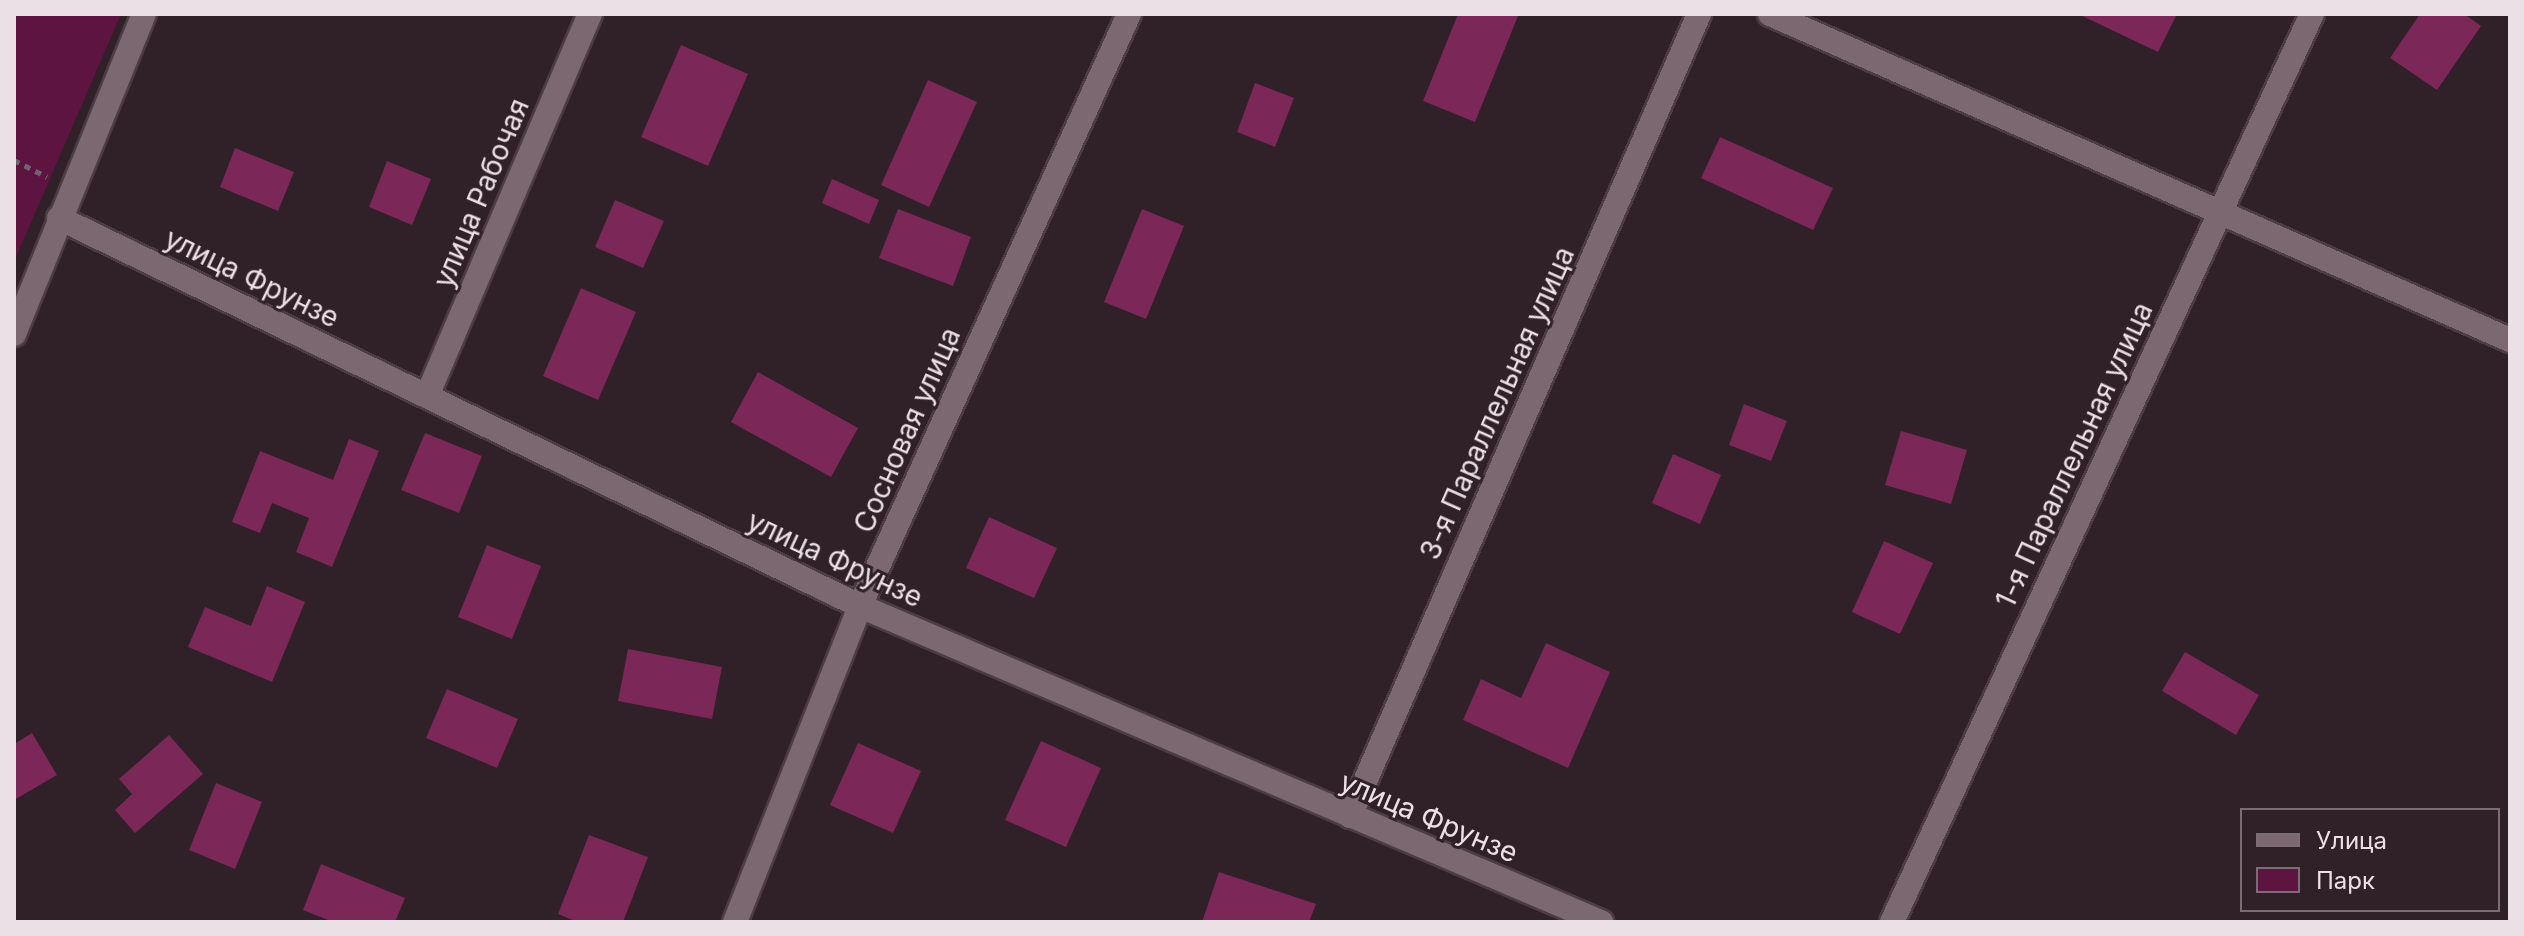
<!DOCTYPE html>
<html>
<head>
<meta charset="utf-8">
<style>
	body { margin:0 }
	#map { position:relative; width:2524px; height:936px; overflow:hidden; background:#302028; font-family:Inter,sans-serif }
	div>[style] { position:absolute }
	.green>* { inset:0; background:#5e1440 }
	.building>* { inset:0; background:#7b2757 }
	.path>* { height:5px; margin-top:-2.5px; transform-origin:0; background:repeating-linear-gradient(90deg,#71636a 0 6px,transparent 0 12px) }
	.roads { filter:drop-shadow(2px 0 #4b3d44) drop-shadow(-2px 0 #4b3d44) drop-shadow(0 2px #4b3d44) drop-shadow(0 -2px #4b3d44) }
	.minor>* { height:24px; margin:-12px; padding:0 12px; transform-origin:12px; border-radius:12px; background:#7b6870 }
	span { translate:-50% -50%; white-space:nowrap; text-align:center; line-height:1.15; -webkit-text-stroke:6px #302028; paint-order:stroke }
	.street-label { font-size:28px; color:#ebe0e5 }
	.frame { position:absolute; inset:0; border:16px solid #ebe0e5; pointer-events:none }
	.legend { position:absolute; left:2240px; top:808px; width:260px; height:104px; box-sizing:border-box; background:#302028; border:2px solid #7b6d74; margin:0; padding:10px 14px; list-style:none; font-size:24px; color:#ebe0e5 }
	.legend li { display:flex; align-items:center; gap:16px; height:40px }
	.legend b { width:40px; border:2px solid #7b6d74 }
</style>
</head>
<body>
<div id="map">
	<div class="green">
		<i style="clip-path:polygon(14px 14px,121px 14px,14px 262px)"></i>
	</div>
	<div class="building">
		<i style="clip-path:polygon(1458px 14px,1518px 16px,1475px 122px,1423px 101px)"></i>
		<i style="clip-path:polygon(2078px 14px,2177px 14px,2158px 52px)"></i>
		<i style="clip-path:polygon(2420px 14px,2464px 14px,2481px 26px,2437px 90px,2390px 58px)"></i>
		<i style="clip-path:polygon(681px 45px,748px 74px,708px 166px,641px 137px)"></i>
		<i style="clip-path:polygon(928px 80px,977px 102px,929px 207px,881px 185px)"></i>
		<i style="clip-path:polygon(1255px 83px,1294px 98px,1275px 147px,1237px 132px)"></i>
		<i style="clip-path:polygon(1720px 137px,1833px 188px,1813px 230px,1701px 178px)"></i>
		<i style="clip-path:polygon(235px 148px,294px 172px,278px 211px,220px 187px)"></i>
		<i style="clip-path:polygon(387px 161px,431px 179px,412px 225px,369px 207px)"></i>
		<i style="clip-path:polygon(832px 179px,879px 200px,869px 224px,822px 203px)"></i>
		<i style="clip-path:polygon(615px 200px,664px 221px,643px 268px,595px 247px)"></i>
		<i style="clip-path:polygon(898px 209px,971px 237px,953px 286px,879px 258px)"></i>
		<i style="clip-path:polygon(1142px 209px,1184px 226px,1146px 319px,1104px 302px)"></i>
		<i style="clip-path:polygon(581px 288px,636px 312px,598px 400px,543px 376px)"></i>
		<i style="clip-path:polygon(758px 372px,858px 428px,831px 477px,731px 422px)"></i>
		<i style="clip-path:polygon(1744px 404px,1787px 421px,1771px 461px,1729px 445px)"></i>
		<i style="clip-path:polygon(1901px 431px,1967px 450px,1951px 504px,1885px 485px)"></i>
		<i style="clip-path:polygon(425px 433px,482px 456px,459px 513px,401px 490px)"></i>
		<i style="clip-path:polygon(349px 439px,379px 451px,332px 567px,296px 552px,309px 518px,272px 503px,260px 533px,232px 522px,260px 451px,333px 480px)"></i>
		<i style="clip-path:polygon(1673px 454px,1721px 475px,1700px 524px,1652px 503px)"></i>
		<i style="clip-path:polygon(989px 517px,1057px 548px,1034px 598px,966px 568px)"></i>
		<i style="clip-path:polygon(1884px 541px,1933px 563px,1900px 634px,1852px 612px)"></i>
		<i style="clip-path:polygon(487px 545px,541px 566px,512px 639px,458px 617px)"></i>
		<i style="clip-path:polygon(267px 586px,305px 602px,272px 682px,188px 647px,205px 607px,251px 626px)"></i>
		<i style="clip-path:polygon(1546px 643px,1610px 672px,1568px 768px,1463px 720px,1481px 679px,1521px 698px)"></i>
		<i style="clip-path:polygon(628px 649px,722px 667px,712px 719px,618px 701px)"></i>
		<i style="clip-path:polygon(2185px 652px,2259px 695px,2236px 735px,2162px 691px)"></i>
		<i style="clip-path:polygon(447px 689px,518px 719px,497px 768px,426px 738px)"></i>
		<i style="clip-path:polygon(32px 733px,57px 775px,14px 800px,14px 744px)"></i>
		<i style="clip-path:polygon(169px 735px,203px 774px,135px 833px,115px 810px,132px 794px,119px 779px)"></i>
		<i style="clip-path:polygon(1041px 741px,1101px 768px,1066px 847px,1005px 820px)"></i>
		<i style="clip-path:polygon(858px 743px,921px 771px,893px 833px,830px 805px)"></i>
		<i style="clip-path:polygon(216px 783px,262px 802px,235px 869px,189px 850px)"></i>
		<i style="clip-path:polygon(589px 835px,648px 857px,623px 922px,578px 922px,558px 914px)"></i>
		<i style="clip-path:polygon(321px 864px,405px 898px,395px 922px,333px 922px,303px 910px)"></i>
		<i style="clip-path:polygon(1219px 872px,1316px 904px,1309px 922px,1202px 922px)"></i>
	</div>
	<div class="path">
		<i style="left:14px;top:160px;width:37px;rotate:27deg"></i>
	</div>
	<div class="roads">
		<div class="minor">
			<i style="left:1770px;top:14px;width:809px;rotate:23.78deg"></i>
			<i style="left:59px;top:218px;width:890px;rotate:25.85deg"></i>
			<i style="left:860px;top:606px;width:806px;rotate:23.1deg"></i>
			<i style="left:14px;top:334px;width:345px;rotate:-67.9deg"></i>
			<i style="left:427px;top:396px;width:415px;rotate:-66.9deg"></i>
			<i style="left:1350px;top:816px;width:875px;rotate:-66.48deg"></i>
			<i style="left:735px;top:922px;width:340px;rotate:-68.4deg"></i>
			<i style="left:860px;top:606px;width:650px;rotate:-65.56deg"></i>
			<i style="left:1892px;top:922px;width:1000px;rotate:-65.18deg"></i>
		</div>
	</div>
	<div class="street-label">
		<span style="left:481px;top:193px;rotate:-67deg">улица Рабочая</span>
		<span style="left:252px;top:278px;rotate:26deg">улица Фрунзе</span>
		<span style="left:1497px;top:403px;rotate:-66deg">3-я Параллельная улица</span>
		<span style="left:907px;top:430px;rotate:-66deg">Сосновая улица</span>
		<span style="left:2074px;top:455px;rotate:-65deg">1-я Параллельная улица</span>
		<span style="left:835px;top:559px;rotate:25deg">улица Фрунзе</span>
		<span style="left:1429px;top:817px;rotate:23deg">улица Фрунзе</span>
	</div>
	<div class="frame"></div>
	<ul class="legend">
	<li><b style="height:10px;background:#7b6870"></b>Улица</li>
	<li><b style="height:22px;background:#5e1440"></b>Парк</li>
	</ul>
</div>
</body>
</html>
